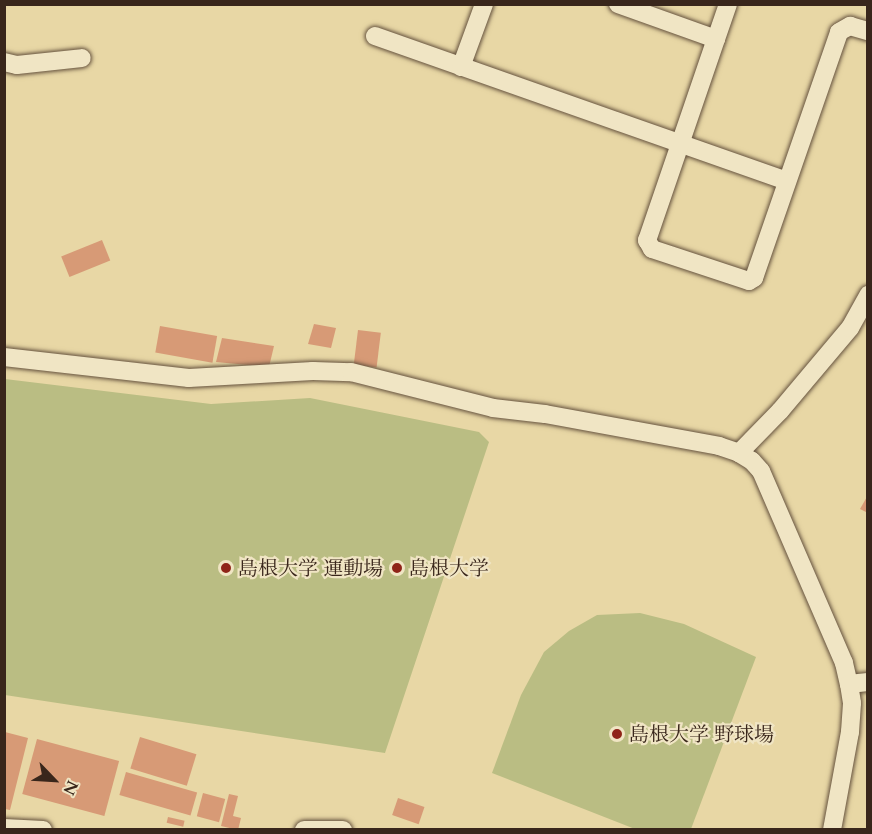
<!DOCTYPE html>
<html>
<head>
<meta charset="utf-8">
<style>
	body { margin:0 }
	#map { position:relative; width:872px; height:834px; overflow:hidden; background:#e8d7a5; font-family:Cardo,"Noto Serif JP",serif }
	div>[style] { position:absolute }
	.green>* { inset:0; background:#babd83 }
	.building>* { inset:0; background:#d79a76; transform-origin:0 0 }
	.roads { filter:drop-shadow(0 0 2px #65523e) drop-shadow(0 0 2px #65523e) }
	.street>* { height:18px; margin:-9px; padding:0 9px; transform-origin:9px; border-radius:9px; background:#f0e5c4 }
	.dots>* { width:16px; height:16px; translate:-50% -50%; box-sizing:border-box; border:3px solid #f0e5c4; border-radius:50% }
	span { translate:-50% -50%; white-space:nowrap; text-align:center; line-height:1.15; -webkit-text-stroke:4.5px #f0e5c4; paint-order:stroke }
	.poi-label { font-size:20px; color:#39261b }
	.left { translate:0 -50%; text-align:left }
	.frame { position:absolute; inset:0; border:6px solid #39261b; pointer-events:none }
	.north { position:absolute; left:24px; top:750px; width:60px; height:60px; -webkit-text-stroke:4px #f0e5c4; paint-order:stroke; rotate:115deg; font-size:16px; font-weight:700; line-height:24px; text-align:center; color:#39261b }
	.north::after { content:''; display:block; margin:auto; width:21px; height:27px; background:#39261b; clip-path:polygon(50% 0,100% 100%,50% 72%,0 100%) }
</style>
</head>
<body>
<div id="map">
	<div class="green">
		<i style="clip-path:polygon(5px 379px,211px 404px,310px 398px,479px 432px,489px 442px,385px 753px,5px 695px)"></i>
		<i style="clip-path:polygon(640px 613px,684px 624px,756px 657px,691px 829px,635px 829px,492px 773px,521px 695px,544px 652px,569px 631px,597px 615px)"></i>
	</div>
	<div class="building">
		<i style="left:102px;top:240px;width:22px;height:44px;rotate:68deg"></i>
		<i style="clip-path:polygon(314px 324px,336px 328px,331px 348px,308px 344px)"></i>
		<i style="left:160px;top:326px;width:58px;height:27px;rotate:10deg"></i>
		<i style="left:358px;top:330px;width:23px;height:35px;rotate:7deg"></i>
		<i style="clip-path:polygon(222px 338px,274px 346px,269px 367px,216px 362px)"></i>
		<i style="clip-path:polygon(868px 495px,868px 513px,860px 509px)"></i>
		<i style="clip-path:polygon(5px 732px,28px 738px,10px 810px,5px 809px)"></i>
		<i style="left:140px;top:737px;width:59px;height:33px;rotate:17deg"></i>
		<i style="left:37px;top:739px;width:85px;height:57px;rotate:15deg"></i>
		<i style="left:126px;top:772px;width:74px;height:24px;rotate:16deg"></i>
		<i style="left:203px;top:793px;width:23px;height:24px;rotate:15deg"></i>
		<i style="clip-path:polygon(229px 794px,238px 796px,233px 816px,241px 818px,238px 830px,221px 826px)"></i>
		<i style="left:398px;top:798px;width:28px;height:18px;rotate:19deg"></i>
		<i style="left:168px;top:817px;width:17px;height:6px;rotate:13deg"></i>
	</div>
	<div class="roads">
		<div class="street">
			<i style="left:618px;top:4px;width:104px;rotate:19.7deg"></i>
			<i style="left:716px;top:39px;width:37px;rotate:-71deg"></i>
			<i style="left:375px;top:36px;width:436px;rotate:19.4deg"></i>
			<i style="left:716px;top:39px;width:213px;rotate:108.9deg"></i>
			<i style="left:647px;top:240px;width:10px;rotate:61deg"></i>
			<i style="left:652px;top:249px;width:102px;rotate:18.3deg"></i>
			<i style="left:749px;top:281px;width:6px;rotate:-31deg"></i>
			<i style="left:754px;top:278px;width:260px;rotate:-70.9deg"></i>
			<i style="left:839px;top:32px;width:13px;rotate:-29deg"></i>
			<i style="left:850px;top:26px;width:19px;rotate:16deg"></i>
			<i style="left:4px;top:62px;width:13px;rotate:13deg"></i>
			<i style="left:17px;top:65px;width:65px;rotate:-6.1deg"></i>
			<i style="left:461px;top:67px;width:67px;rotate:-69.9deg"></i>
			<i style="left:4px;top:357px;width:186px;rotate:6.5deg"></i>
			<i style="left:189px;top:378px;width:124px;rotate:-3.2deg"></i>
			<i style="left:313px;top:371px;width:38px;rotate:2deg"></i>
			<i style="left:351px;top:372px;width:146px;rotate:14.2deg"></i>
			<i style="left:493px;top:408px;width:52px;rotate:6.6deg"></i>
			<i style="left:545px;top:414px;width:177px;rotate:10.4deg"></i>
			<i style="left:719px;top:446px;width:21px;rotate:19deg"></i>
			<i style="left:739px;top:453px;width:15px;rotate:32deg"></i>
			<i style="left:752px;top:461px;width:13px;rotate:48deg"></i>
			<i style="left:761px;top:471px;width:209px;rotate:66.6deg"></i>
			<i style="left:844px;top:663px;width:22px;rotate:77deg"></i>
			<i style="left:849px;top:684px;width:19px;rotate:-6deg"></i>
			<i style="left:739px;top:453px;width:59px;rotate:-45.7deg"></i>
			<i style="left:780px;top:411px;width:109px;rotate:-49.9deg"></i>
			<i style="left:850px;top:328px;width:38px;rotate:-61deg"></i>
			<i style="left:4px;top:828px;width:39px;rotate:3deg"></i>
			<i style="left:304px;top:830px;width:39px"></i>
			<i style="left:832px;top:830px;width:100px;rotate:-79.6deg"></i>
			<i style="left:850px;top:732px;width:29px;rotate:-86deg"></i>
			<i style="left:852px;top:703px;width:19px;rotate:-99deg"></i>
		</div>
	</div>
	<div class="dots">
		<i style="left:226px;top:568px;background:#8f2418"></i>
		<i style="left:397px;top:568px;background:#8f2418"></i>
		<i style="left:617px;top:734px;background:#8f2418"></i>
	</div>
	<div class="poi-label">
		<span class="left" style="left:238px;top:568px">島根大学 運動場</span>
		<span class="left" style="left:409px;top:568px">島根大学</span>
		<span class="left" style="left:629px;top:734px">島根大学 野球場</span>
	</div>
	<div class="frame"></div>
	<div class="north">N</div>
</div>
</body>
</html>
